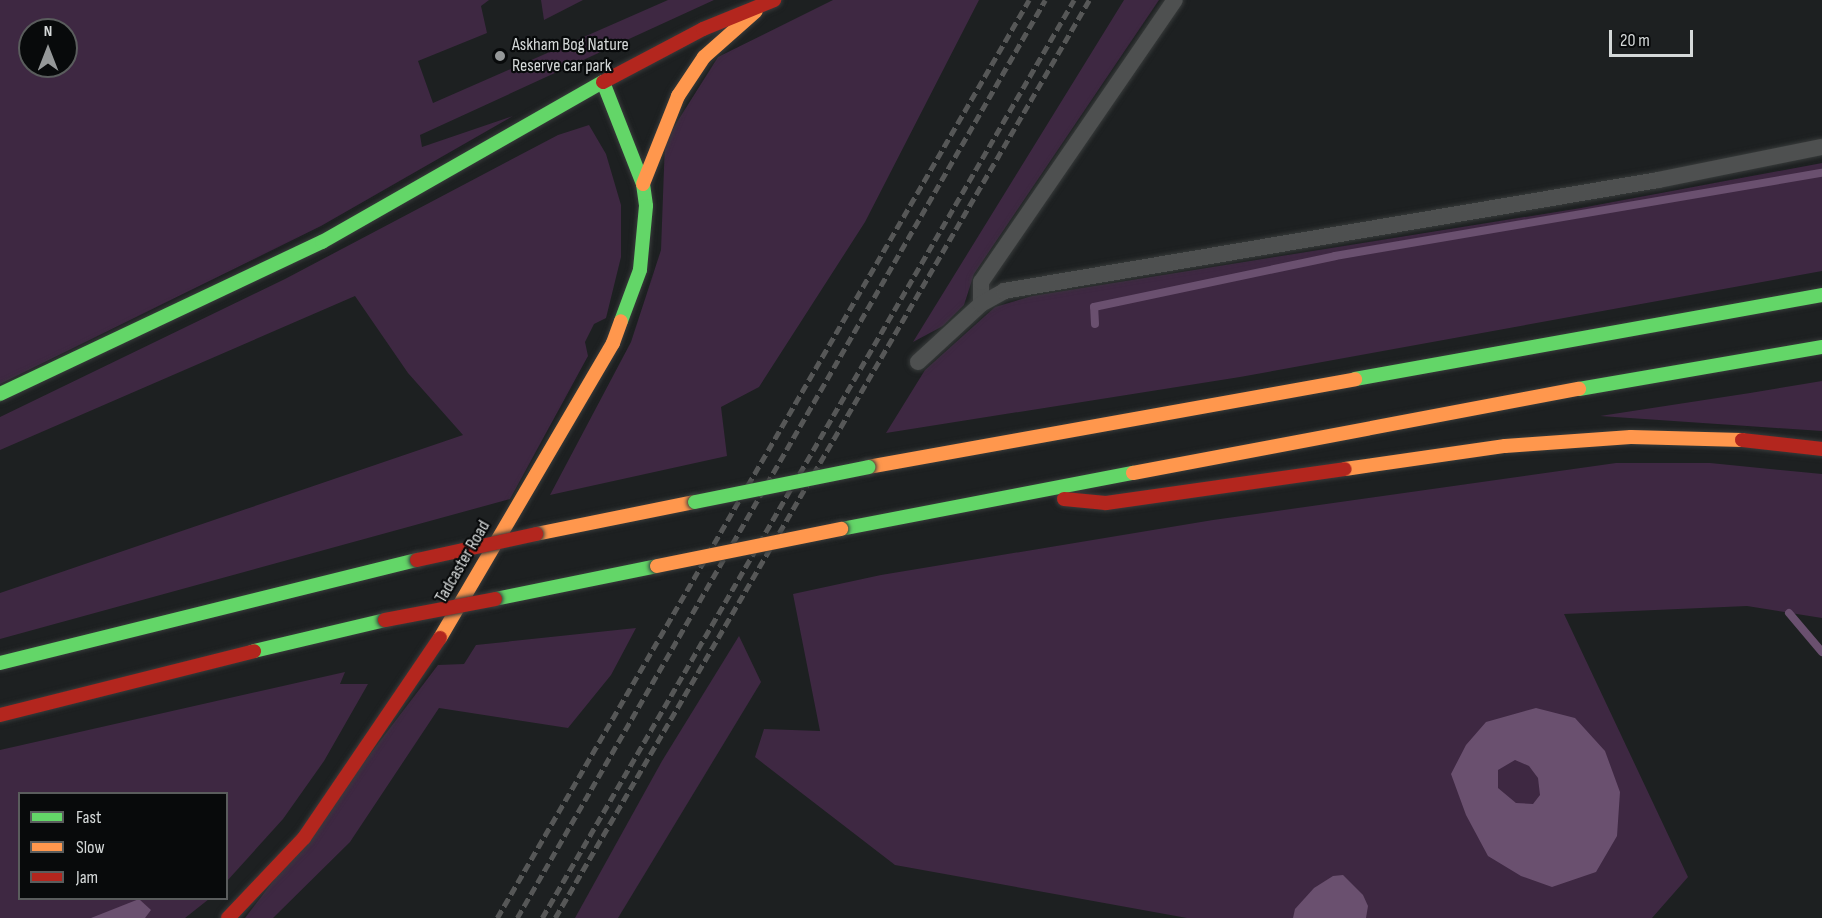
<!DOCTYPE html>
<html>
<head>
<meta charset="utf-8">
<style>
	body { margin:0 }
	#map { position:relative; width:1822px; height:918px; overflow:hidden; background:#1d2021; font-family:"Sofia Sans Condensed",sans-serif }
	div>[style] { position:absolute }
	.green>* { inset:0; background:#3e2842 }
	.water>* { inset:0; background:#6a506f }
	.stream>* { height:8px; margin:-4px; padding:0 4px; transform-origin:4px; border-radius:4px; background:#6a506f }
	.roads { filter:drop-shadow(0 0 2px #383b3b) drop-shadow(0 0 2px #383b3b) }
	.lane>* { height:16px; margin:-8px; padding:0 8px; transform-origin:8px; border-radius:8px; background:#4e5050 }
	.fast>* { height:14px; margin:-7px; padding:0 7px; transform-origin:7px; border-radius:7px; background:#63d668 }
	.slow>* { height:14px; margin:-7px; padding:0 7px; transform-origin:7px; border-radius:7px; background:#ff974d }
	.jam>* { height:14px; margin:-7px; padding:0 7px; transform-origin:7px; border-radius:7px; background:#b3261e }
	.rail>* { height:4.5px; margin-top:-2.25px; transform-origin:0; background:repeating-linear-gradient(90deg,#565757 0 9px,transparent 0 13.5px) }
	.bridges { filter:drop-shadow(0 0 2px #383b3b) drop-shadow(0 0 2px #383b3b) }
	.fast-bridge>* { height:14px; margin:-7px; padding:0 7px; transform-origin:7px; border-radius:7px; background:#63d668 }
	.slow-bridge>* { height:14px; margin:-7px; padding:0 7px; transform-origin:7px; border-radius:7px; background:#ff974d }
	.jam-bridge>* { height:14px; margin:-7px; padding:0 7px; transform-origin:7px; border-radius:7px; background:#b3261e }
	.dots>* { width:16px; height:16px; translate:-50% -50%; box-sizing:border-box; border:3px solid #080a0b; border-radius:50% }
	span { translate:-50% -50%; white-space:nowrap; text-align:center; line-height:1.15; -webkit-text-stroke:4.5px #080a0b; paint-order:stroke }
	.poi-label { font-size:18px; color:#d5d9d9 }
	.left { translate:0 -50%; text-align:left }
	.street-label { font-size:18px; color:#d5d9d9 }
	.legend { position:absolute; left:18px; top:792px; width:210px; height:108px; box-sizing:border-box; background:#080a0b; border:2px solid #5a5d5d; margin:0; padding:8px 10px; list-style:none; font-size:18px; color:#d5d9d9 }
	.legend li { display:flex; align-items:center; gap:12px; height:30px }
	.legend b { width:30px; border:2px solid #5a5d5d }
	.north { position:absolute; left:18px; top:18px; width:60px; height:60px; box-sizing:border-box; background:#080a0b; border:2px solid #5a5d5d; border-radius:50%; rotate:0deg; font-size:16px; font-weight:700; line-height:24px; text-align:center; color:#d5d9d9 }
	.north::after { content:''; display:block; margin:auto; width:21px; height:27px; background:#959899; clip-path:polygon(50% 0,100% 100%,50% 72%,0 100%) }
	.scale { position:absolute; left:1609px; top:30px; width:84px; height:27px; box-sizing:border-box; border:3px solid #d5d9d9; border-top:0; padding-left:8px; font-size:18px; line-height:21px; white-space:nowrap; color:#d5d9d9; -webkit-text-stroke:4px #080a0b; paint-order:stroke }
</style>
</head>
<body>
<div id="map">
	<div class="green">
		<i style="clip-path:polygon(evenodd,0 0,489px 0,481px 6px,487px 33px,418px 61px,433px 103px,668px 0,714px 0,420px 135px,422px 147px,513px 116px,321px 226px,0 384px,0 0,30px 30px,66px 30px,66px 66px,30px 66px,30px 30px)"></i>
		<i style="clip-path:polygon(541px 0,583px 0,544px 20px)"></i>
		<i style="clip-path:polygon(833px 0,979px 0,865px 222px,759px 387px,721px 407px,727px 456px,550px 495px,631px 342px,661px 250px,665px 141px,718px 57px)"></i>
		<i style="clip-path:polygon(1124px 0,1159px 0,974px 274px,964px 305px,943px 326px,913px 342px)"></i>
		<i style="clip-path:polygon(589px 125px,606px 154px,621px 205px,621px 257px,606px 318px,594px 324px,585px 342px,588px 356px,510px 499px,0 639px,0 593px,463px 435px,408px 373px,355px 296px,0 450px,0 417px,285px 279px,558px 135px)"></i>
		<i style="clip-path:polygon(1822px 163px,1822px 271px,1240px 377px,886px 433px,925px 370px,995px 307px,1032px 296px,1581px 208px)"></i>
		<i style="clip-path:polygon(1822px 381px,1822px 431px,1600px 416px,1750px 393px)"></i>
		<i style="clip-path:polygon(1616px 463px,1710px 463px,1822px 474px,1822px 618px,1747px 606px,1564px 614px,1688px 877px,1652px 918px,1187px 918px,895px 865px,755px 757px,764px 729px,820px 731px,793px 594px,881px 575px,1213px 520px)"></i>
		<i style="clip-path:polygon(636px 628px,611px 675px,568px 728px,439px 708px,350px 842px,273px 918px,245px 918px,438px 665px,464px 664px,476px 645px)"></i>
		<i style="clip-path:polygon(739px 636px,761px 682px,618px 918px,575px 918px,662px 761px)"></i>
		<i style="clip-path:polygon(345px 672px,340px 684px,368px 684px,324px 761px,283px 819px,227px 881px,226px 794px,20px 794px,20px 898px,209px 899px,185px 918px,0 918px,0 750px)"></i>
	</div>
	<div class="water">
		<i style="clip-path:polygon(evenodd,1536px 708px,1575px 718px,1605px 751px,1620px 792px,1617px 836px,1596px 872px,1552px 887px,1521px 876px,1488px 856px,1466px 815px,1451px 774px,1466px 745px,1486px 722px,1536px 708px,1515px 760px,1529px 766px,1538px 778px,1540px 795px,1533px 804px,1516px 803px,1498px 788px,1498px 770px,1515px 760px)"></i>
		<i style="clip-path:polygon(1343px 875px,1363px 895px,1368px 906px,1366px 918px,1293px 918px,1295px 909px,1314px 888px,1333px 876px)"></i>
		<i style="clip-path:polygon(139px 899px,151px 910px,145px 918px,91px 918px)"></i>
	</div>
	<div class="stream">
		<i style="left:1095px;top:324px;width:17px;rotate:-93deg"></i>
		<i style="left:1094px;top:307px;width:246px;rotate:-11.9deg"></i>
		<i style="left:1335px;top:256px;width:494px;rotate:-9.7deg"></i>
		<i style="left:1789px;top:613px;width:51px;rotate:49.8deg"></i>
	</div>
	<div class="roads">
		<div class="lane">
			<i style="left:981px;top:304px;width:22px;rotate:-90deg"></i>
			<i style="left:981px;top:282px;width:342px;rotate:-55.5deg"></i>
			<i style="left:918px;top:362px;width:86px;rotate:-42.6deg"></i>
			<i style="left:981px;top:304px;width:26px;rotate:-29deg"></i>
			<i style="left:1004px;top:291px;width:663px;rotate:-9.63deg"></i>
			<i style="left:1658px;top:180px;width:167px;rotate:-11.4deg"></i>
		</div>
		<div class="fast">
			<i style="left:603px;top:82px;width:110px;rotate:68.6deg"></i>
			<i style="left:643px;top:184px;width:22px;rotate:82deg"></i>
			<i style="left:646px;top:206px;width:64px;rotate:95.4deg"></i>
			<i style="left:640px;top:270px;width:54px;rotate:110.4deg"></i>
			<i style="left:1355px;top:379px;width:474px;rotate:-10.2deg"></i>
			<i style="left:1579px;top:389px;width:247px;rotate:-9.8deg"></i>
			<i style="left:0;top:394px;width:356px;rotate:-25.3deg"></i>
			<i style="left:322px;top:242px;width:323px;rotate:-29.7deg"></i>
			<i style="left:841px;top:529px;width:297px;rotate:-10.9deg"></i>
			<i style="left:495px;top:599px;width:165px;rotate:-11.5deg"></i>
			<i style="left:254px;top:651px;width:135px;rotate:-13.3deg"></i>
			<i style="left:0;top:663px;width:430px;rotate:-13.9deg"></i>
		</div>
		<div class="slow">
			<i style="left:643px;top:184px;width:95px;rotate:-68.3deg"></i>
			<i style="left:678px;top:96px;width:47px;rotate:-56.3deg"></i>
			<i style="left:704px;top:57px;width:69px;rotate:-41.5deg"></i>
			<i style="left:868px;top:467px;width:495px;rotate:-10.2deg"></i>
			<i style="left:1345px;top:469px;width:162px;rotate:-8.2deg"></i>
			<i style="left:1505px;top:446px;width:126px;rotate:-4.1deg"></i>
			<i style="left:1631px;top:437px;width:111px;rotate:1.5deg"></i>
			<i style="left:1133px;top:473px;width:454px;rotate:-10.7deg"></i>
			<i style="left:536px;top:534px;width:162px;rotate:-11.4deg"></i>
			<i style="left:440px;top:638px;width:342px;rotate:-59.6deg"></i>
			<i style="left:613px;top:343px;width:23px;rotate:-70deg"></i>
		</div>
		<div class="jam">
			<i style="left:603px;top:82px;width:113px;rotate:-27.9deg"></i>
			<i style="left:703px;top:29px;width:77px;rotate:-22.2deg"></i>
			<i style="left:1742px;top:440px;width:81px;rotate:6.4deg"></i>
			<i style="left:1064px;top:499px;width:42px;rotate:5.4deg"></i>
			<i style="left:1106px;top:503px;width:241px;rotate:-8.1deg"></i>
			<i style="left:0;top:715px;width:262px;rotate:-14.1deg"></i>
			<i style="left:228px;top:918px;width:110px;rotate:-46.5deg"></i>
			<i style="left:304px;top:838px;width:242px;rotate:-55.8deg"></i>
		</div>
	</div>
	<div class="rail">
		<i style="left:497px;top:918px;width:1061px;rotate:-59.91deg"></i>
		<i style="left:517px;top:918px;width:1059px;rotate:-60.09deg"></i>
		<i style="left:542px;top:918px;width:1061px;rotate:-59.91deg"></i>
		<i style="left:555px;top:918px;width:1062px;rotate:-59.81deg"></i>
	</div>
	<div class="bridges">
		<div class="fast-bridge">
			<i style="left:695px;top:502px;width:177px;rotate:-11.4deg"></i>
		</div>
		<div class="slow-bridge">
			<i style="left:657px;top:566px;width:188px;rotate:-11.4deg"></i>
		</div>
		<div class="jam-bridge">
			<i style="left:417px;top:560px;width:122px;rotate:-12.3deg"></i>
			<i style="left:385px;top:620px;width:112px;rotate:-10.8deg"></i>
		</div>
	</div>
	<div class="dots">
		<i style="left:500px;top:56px;background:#959899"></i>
	</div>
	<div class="poi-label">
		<span class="left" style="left:512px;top:56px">Askham Bog Nature<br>Reserve car park</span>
	</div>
	<div class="street-label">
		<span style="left:463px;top:562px;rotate:-60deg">Tadcaster Road</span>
	</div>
	<ul class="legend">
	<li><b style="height:8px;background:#63d668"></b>Fast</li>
	<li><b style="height:8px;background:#ff974d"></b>Slow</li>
	<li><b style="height:8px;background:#b3261e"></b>Jam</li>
	</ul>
	<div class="north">N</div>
	<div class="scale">20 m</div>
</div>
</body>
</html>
